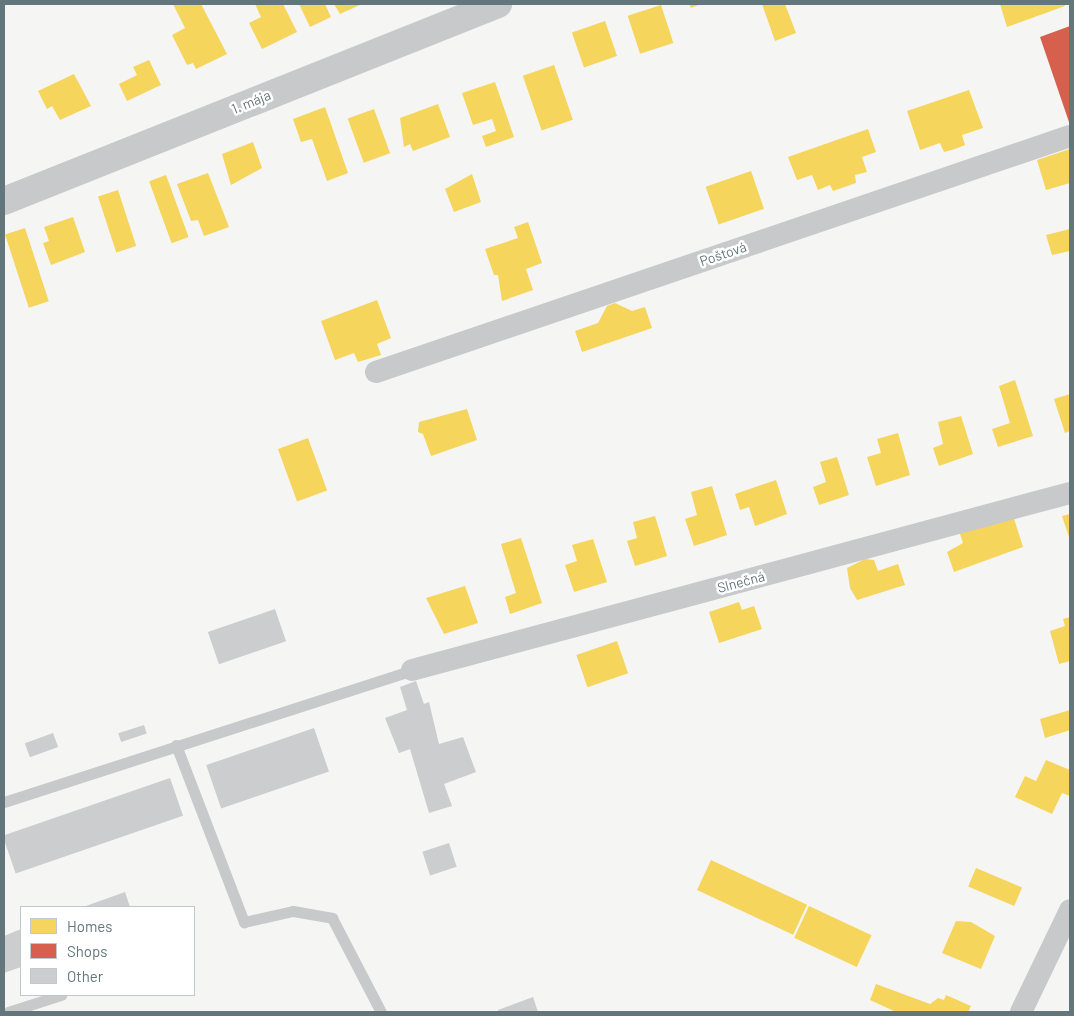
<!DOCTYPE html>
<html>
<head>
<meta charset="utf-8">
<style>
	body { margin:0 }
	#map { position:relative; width:1074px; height:1016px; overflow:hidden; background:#f5f5f4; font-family:Barlow,sans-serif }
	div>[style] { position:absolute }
	.homes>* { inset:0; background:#f6d55c; transform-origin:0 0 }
	.shops>* { inset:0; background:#d6604d }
	.building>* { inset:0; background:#cbcdce; transform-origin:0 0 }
	.service>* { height:11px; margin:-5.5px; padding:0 5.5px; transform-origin:5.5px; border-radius:5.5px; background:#c7c9ca }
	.minor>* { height:22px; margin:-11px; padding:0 11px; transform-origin:11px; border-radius:11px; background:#c7c9ca }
	.tertiary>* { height:28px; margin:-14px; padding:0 14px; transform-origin:14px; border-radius:14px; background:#c7c9ca }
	span { translate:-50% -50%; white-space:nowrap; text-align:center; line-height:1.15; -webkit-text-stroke:5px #fff; paint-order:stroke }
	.street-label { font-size:14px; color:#63767c }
	.frame { position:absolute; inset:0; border:5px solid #63767c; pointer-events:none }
	.legend { position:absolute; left:20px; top:906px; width:175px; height:90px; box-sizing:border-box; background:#fff; border:1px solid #c1c8cb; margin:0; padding:6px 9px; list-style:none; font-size:15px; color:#63767c }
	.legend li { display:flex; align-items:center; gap:10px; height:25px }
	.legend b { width:25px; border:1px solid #c1c8cb }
</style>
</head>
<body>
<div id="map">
	<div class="homes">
		<i style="clip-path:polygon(173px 4px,201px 4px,227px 54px,196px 69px,193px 63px,187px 65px,172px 35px,185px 28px)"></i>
		<i style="clip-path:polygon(255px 4px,283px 4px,297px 32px,262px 49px,249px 23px,261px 17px)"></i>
		<i style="clip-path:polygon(299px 4px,325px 4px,331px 17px,310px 27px)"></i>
		<i style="clip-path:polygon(334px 4px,362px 4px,340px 14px)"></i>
		<i style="clip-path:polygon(689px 4px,701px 4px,691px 8px)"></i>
		<i style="clip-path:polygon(762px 4px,785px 4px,796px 33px,775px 41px)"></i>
		<i style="clip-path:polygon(1000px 4px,1064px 4px,1065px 6px,1007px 27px)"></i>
		<i style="left:661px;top:5px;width:40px;height:35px;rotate:72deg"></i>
		<i style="left:605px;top:21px;width:37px;height:35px;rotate:71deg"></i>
		<i style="clip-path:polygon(149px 60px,161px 85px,127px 101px,119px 84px,137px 75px,133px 67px)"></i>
		<i style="left:554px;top:65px;width:58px;height:33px;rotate:71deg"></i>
		<i style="clip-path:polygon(74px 74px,91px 106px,60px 120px,52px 106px,47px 109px,38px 91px)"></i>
		<i style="clip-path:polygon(495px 82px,514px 137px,486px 147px,482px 136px,496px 131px,492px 119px,473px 125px,462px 93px)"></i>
		<i style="clip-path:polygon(969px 90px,983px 128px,962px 135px,965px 145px,955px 149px,944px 152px,940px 143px,920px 150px,907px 111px)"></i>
		<i style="clip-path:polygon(438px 104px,450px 137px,413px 151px,410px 144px,404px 147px,400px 118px)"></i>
		<i style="clip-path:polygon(325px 107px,348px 173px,327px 181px,312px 139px,301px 142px,293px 119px)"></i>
		<i style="left:374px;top:109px;width:47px;height:28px;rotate:70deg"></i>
		<i style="clip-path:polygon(868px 129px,876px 152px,862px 157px,867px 172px,855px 175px,856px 183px,833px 191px,830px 185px,818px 190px,812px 175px,797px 180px,788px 157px)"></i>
		<i style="clip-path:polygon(253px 142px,262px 168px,231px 185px,222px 154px)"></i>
		<i style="clip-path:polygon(1070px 149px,1070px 183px,1046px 190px,1037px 160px)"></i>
		<i style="left:751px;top:171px;width:40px;height:48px;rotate:71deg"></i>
		<i style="clip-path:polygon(208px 173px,229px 227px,204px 236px,198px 220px,191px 221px,177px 184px)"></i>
		<i style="clip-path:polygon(472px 174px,481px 202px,454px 212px,445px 189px)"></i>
		<i style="left:166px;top:175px;width:66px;height:18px;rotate:70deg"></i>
		<i style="left:118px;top:190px;width:59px;height:21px;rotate:72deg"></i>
		<i style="clip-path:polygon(73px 217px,85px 252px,51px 265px,43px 243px,49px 241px,44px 227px)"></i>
		<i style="clip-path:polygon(528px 222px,542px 263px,526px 269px,533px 290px,502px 301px,498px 275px,494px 275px,485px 249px,518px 238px,514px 227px)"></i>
		<i style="left:25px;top:228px;width:77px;height:21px;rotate:72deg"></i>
		<i style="clip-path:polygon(1070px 229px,1070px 251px,1052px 255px,1046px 235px)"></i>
		<i style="clip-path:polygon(377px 300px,391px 338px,377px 344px,381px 355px,358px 362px,354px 353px,335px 360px,321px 321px)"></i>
		<i style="clip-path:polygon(615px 303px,632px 311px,645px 307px,652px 328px,582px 352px,575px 331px,598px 323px,607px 306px)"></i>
		<i style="clip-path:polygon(1015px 380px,1033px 436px,998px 447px,992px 429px,1010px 423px,999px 386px)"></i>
		<i style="clip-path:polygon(1070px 394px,1070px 431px,1065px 433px,1054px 399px)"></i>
		<i style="clip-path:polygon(467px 409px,477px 440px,431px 456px,423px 434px,418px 432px,419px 422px)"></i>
		<i style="clip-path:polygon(961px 416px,973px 454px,939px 466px,933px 448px,943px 444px,938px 422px)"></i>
		<i style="clip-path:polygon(898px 433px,910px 475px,876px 486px,867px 457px,881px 453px,877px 439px)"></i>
		<i style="left:308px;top:438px;width:56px;height:32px;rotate:70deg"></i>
		<i style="clip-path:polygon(837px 457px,849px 495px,819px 505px,813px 487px,826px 482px,820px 462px)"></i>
		<i style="clip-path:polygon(776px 480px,787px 514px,755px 526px,749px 507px,740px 510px,735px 494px)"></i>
		<i style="clip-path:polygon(712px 486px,727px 535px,694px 546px,685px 519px,697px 515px,691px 492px)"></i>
		<i style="clip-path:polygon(1011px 509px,1023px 547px,954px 572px,947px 552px,963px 543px,958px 528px)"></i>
		<i style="clip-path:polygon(1070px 514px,1070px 540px,1062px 516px)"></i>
		<i style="clip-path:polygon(655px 516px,667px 556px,635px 566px,627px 541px,637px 538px,633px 522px)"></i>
		<i style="clip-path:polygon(521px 538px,542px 603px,510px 614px,505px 597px,516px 593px,501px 544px)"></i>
		<i style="clip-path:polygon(593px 539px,607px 582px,574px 592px,565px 565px,577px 561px,572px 545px)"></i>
		<i style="clip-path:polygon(865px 559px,874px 560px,878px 571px,898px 564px,905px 585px,857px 600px,850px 588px,847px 568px)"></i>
		<i style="clip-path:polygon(465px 586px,478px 623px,444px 634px,426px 598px)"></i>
		<i style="clip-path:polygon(739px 602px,742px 610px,754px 606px,762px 629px,719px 643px,709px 612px)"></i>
		<i style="clip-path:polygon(1070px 617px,1070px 661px,1059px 664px,1050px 631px,1065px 626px,1063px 619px)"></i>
		<i style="left:617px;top:641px;width:34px;height:43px;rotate:71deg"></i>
		<i style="clip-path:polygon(1070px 710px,1070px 730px,1045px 738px,1040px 719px)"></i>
		<i style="clip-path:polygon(1046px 760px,1070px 770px,1070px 796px,1062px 793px,1052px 814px,1015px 797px,1025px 776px,1036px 781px)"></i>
		<i style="left:711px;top:860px;width:106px;height:33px;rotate:25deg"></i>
		<i style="left:976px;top:868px;width:50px;height:20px;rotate:23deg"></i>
		<i style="left:809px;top:906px;width:69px;height:35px;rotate:25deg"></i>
		<i style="clip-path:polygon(956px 921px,971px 922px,995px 936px,981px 969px,942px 953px)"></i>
		<i style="clip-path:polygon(876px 984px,930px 1004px,938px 998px,944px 1000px,946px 995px,971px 1006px,968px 1012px,896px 1012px,870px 1000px)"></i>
	</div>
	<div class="shops">
		<i style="clip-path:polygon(1070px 26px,1070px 125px,1040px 37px)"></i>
	</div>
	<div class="building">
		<i style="left:275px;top:609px;width:34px;height:71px;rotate:71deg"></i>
		<i style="clip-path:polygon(416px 681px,424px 704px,429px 702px,439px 744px,463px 737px,476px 772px,444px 784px,452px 806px,429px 813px,410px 749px,399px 753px,385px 718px,407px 710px,400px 687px)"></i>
		<i style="left:144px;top:725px;width:9px;height:27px;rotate:72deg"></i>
		<i style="left:314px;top:728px;width:46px;height:114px;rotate:71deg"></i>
		<i style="left:53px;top:733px;width:15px;height:30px;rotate:70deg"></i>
		<i style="left:170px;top:778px;width:40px;height:177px;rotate:71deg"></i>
		<i style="left:449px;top:843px;width:25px;height:28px;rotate:72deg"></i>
		<i style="clip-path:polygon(125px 892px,130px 907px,83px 907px)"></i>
		<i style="clip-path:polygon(21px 929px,21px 967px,4px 973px,4px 936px)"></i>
		<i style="clip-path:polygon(533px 997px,538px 1012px,498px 1012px,498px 1010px)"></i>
	</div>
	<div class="service">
		<i style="left:176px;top:745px;width:190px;rotate:69deg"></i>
		<i style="left:244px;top:922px;width:50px;rotate:-12.7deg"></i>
		<i style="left:293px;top:911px;width:40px;rotate:10deg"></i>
		<i style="left:332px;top:918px;width:106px;rotate:62.5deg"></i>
		<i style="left:4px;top:802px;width:429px;rotate:-17.9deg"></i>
		<i style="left:8px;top:1012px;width:56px;rotate:-17.8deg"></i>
	</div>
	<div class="minor">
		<i style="left:376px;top:372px;width:733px;rotate:-18.78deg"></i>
		<i style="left:412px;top:670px;width:681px;rotate:-15.06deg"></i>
		<i style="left:1021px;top:1012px;width:113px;rotate:-64.3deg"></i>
	</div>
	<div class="tertiary">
		<i style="left:4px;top:201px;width:532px;rotate:-21.74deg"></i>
	</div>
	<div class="street-label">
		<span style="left:251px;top:102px;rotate:-22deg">1. mája</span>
		<span style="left:723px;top:254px;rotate:-19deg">Poštová</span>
		<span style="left:741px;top:582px;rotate:-15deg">Slnečná</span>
	</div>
	<div class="frame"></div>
	<ul class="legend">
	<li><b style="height:14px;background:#f6d55c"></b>Homes</li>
	<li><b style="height:14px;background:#d6604d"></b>Shops</li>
	<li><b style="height:14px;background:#cbcdce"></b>Other</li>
	</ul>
</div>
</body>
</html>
